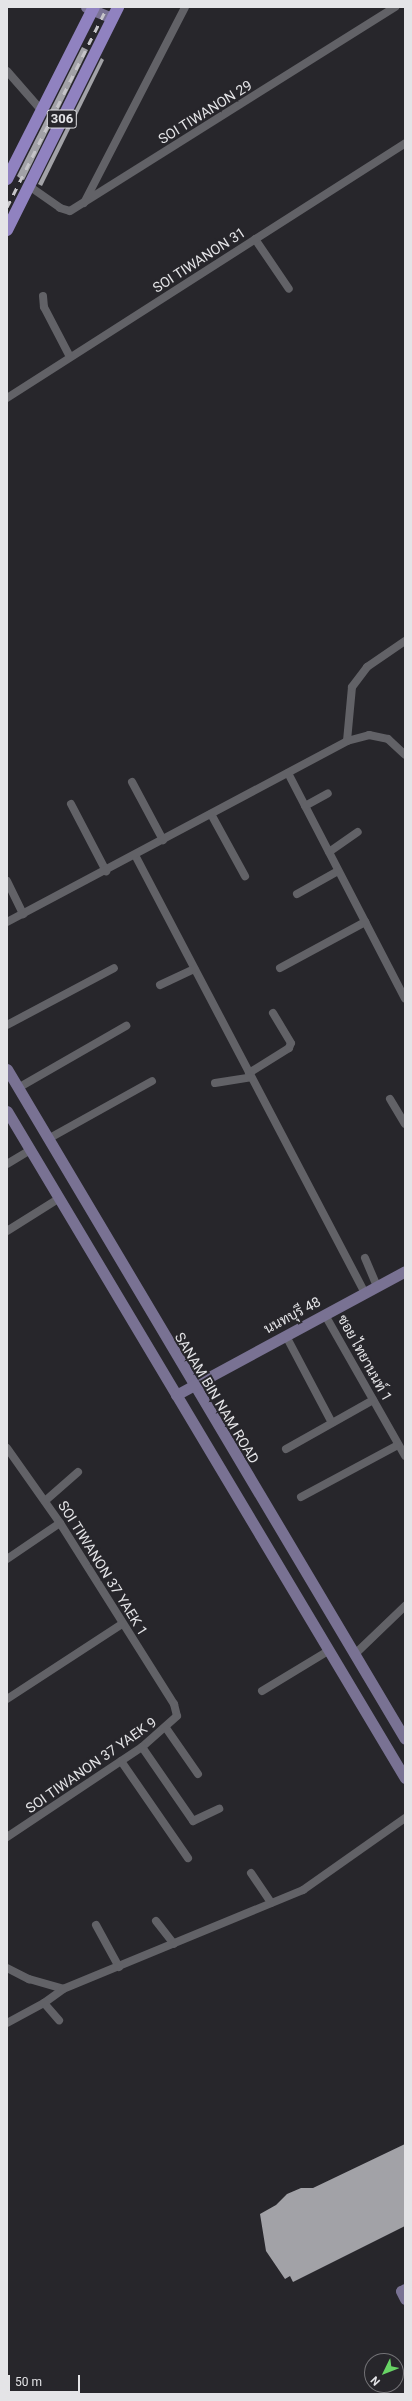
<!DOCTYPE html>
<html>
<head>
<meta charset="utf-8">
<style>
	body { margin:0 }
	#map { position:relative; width:412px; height:2401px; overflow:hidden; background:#27262b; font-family:Roboto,Sarabun,sans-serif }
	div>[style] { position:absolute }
	.building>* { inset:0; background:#a2a2a7 }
	.street>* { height:8px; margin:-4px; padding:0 4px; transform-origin:4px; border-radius:4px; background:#626267 }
	.secondary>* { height:11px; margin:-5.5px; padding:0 5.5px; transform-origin:5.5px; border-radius:5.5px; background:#797293 }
	.primary>* { height:12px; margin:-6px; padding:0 6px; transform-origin:6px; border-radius:6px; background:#9082c0 }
	.rail>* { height:3px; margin-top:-1.5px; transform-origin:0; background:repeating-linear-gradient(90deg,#c5c4c8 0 7px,transparent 0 14px) }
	span { translate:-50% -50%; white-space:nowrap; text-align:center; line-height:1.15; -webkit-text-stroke:4px #27262b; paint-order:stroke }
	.shield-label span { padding:1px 3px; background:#27262b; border:1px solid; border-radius:3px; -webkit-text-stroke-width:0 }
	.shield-label { font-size:13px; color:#e4e4e7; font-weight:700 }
	.street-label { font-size:14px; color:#e4e4e7 }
	.frame { position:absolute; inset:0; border:8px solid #e4e4e7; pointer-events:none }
	.north { position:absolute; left:364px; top:2353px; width:40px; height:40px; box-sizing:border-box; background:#27262b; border:1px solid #737276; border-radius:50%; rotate:227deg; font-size:11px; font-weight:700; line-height:16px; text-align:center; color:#e4e4e7 }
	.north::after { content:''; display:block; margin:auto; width:14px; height:18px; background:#68d465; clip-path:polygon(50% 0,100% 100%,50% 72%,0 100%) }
	.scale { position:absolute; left:8px; top:2375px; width:72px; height:18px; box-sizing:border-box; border:2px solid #e4e4e7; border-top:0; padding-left:5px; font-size:12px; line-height:14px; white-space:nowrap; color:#e4e4e7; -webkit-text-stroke:3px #27262b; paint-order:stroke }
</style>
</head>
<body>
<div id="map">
	<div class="building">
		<i style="clip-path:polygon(82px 47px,88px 50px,24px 180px,21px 179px,17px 176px)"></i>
		<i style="clip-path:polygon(101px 58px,104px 60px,42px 186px,38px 184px)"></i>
		<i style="clip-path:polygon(405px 2144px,405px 2226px,293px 2282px,290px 2276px,285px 2279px,266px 2251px,260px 2214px,276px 2205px,287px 2194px,301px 2188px,313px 2188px)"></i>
	</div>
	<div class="street">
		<i style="left:7px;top:71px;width:53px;rotate:48.8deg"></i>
		<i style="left:29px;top:186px;width:38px;rotate:35deg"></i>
		<i style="left:60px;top:208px;width:10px;rotate:17deg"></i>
		<i style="left:70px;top:211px;width:384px;rotate:-32.1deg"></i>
		<i style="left:84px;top:203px;width:220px;rotate:-62.7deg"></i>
		<i style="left:255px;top:239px;width:60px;rotate:55.8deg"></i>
		<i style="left:43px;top:296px;width:11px;rotate:85deg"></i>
		<i style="left:44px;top:307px;width:56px;rotate:62.5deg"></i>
		<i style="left:7px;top:398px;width:473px;rotate:-32.6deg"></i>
		<i style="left:347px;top:741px;width:54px;rotate:-84.7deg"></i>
		<i style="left:352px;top:687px;width:25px;rotate:-53deg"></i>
		<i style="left:367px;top:667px;width:46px;rotate:-34.4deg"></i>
		<i style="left:288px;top:773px;width:254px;rotate:62.6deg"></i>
		<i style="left:132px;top:782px;width:66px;rotate:61.9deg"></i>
		<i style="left:71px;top:804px;width:76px;rotate:62.4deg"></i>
		<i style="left:305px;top:806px;width:26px;rotate:-29deg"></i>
		<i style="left:211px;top:814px;width:71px;rotate:61.3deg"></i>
		<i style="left:329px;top:852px;width:35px;rotate:-35deg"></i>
		<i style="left:135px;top:855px;width:495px;rotate:62.3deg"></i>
		<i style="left:7px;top:881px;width:37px;rotate:64deg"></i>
		<i style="left:297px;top:894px;width:47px;rotate:-29.3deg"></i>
		<i style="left:7px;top:922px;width:385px;rotate:-28deg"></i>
		<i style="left:347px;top:741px;width:23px;rotate:-15deg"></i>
		<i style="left:369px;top:735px;width:19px;rotate:12deg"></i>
		<i style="left:388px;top:739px;width:23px;rotate:43deg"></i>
		<i style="left:280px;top:968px;width:97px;rotate:-28.4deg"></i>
		<i style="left:160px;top:985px;width:38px;rotate:-25deg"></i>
		<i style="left:7px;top:1025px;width:121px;rotate:-28deg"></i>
		<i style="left:249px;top:1073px;width:47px;rotate:-32deg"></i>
		<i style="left:289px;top:1048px;width:5px;rotate:-68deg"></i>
		<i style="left:291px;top:1043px;width:35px;rotate:-121deg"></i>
		<i style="left:215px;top:1083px;width:36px;rotate:-9deg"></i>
		<i style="left:18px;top:1088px;width:125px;rotate:-29.9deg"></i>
		<i style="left:390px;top:1099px;width:29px;rotate:59deg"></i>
		<i style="left:48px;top:1139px;width:119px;rotate:-29.1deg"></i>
		<i style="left:7px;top:1164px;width:27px;rotate:-31deg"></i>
		<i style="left:7px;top:1231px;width:60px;rotate:-32.1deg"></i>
		<i style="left:365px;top:1258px;width:30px;rotate:67deg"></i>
		<i style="left:325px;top:1315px;width:162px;rotate:60.4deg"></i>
		<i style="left:286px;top:1336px;width:98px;rotate:62.1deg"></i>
		<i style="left:7px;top:1448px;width:92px;rotate:54.8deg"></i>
		<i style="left:60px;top:1523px;width:214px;rotate:57.8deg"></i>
		<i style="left:174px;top:1704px;width:12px;rotate:76deg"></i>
		<i style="left:177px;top:1716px;width:47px;rotate:138.5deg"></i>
		<i style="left:142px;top:1747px;width:162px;rotate:146.3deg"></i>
		<i style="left:286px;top:1449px;width:100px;rotate:-29.4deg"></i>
		<i style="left:301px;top:1497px;width:110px;rotate:-28.2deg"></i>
		<i style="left:45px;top:1501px;width:44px;rotate:-41.3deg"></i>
		<i style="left:7px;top:1559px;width:64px;rotate:-34.2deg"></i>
		<i style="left:354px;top:1655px;width:71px;rotate:-43.9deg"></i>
		<i style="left:262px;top:1691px;width:77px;rotate:-31.2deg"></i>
		<i style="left:7px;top:1699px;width:137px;rotate:-33.1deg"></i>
		<i style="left:166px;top:1728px;width:56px;rotate:55.2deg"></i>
		<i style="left:142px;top:1747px;width:90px;rotate:55.4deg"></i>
		<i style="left:193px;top:1821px;width:29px;rotate:-25deg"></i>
		<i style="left:121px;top:1761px;width:118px;rotate:55.4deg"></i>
		<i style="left:251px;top:1873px;width:36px;rotate:56deg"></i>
		<i style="left:156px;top:1921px;width:29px;rotate:52deg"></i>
		<i style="left:96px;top:1925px;width:48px;rotate:61.3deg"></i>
		<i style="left:7px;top:1968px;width:25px;rotate:27deg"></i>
		<i style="left:29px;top:1979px;width:35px;rotate:16deg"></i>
		<i style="left:44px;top:2003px;width:24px;rotate:-36deg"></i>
		<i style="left:63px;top:1989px;width:260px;rotate:-22.4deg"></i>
		<i style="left:303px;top:1890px;width:125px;rotate:-35.2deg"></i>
		<i style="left:7px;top:2023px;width:42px;rotate:-28.4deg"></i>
		<i style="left:44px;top:2003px;width:23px;rotate:49deg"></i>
	</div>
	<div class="secondary">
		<i style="left:86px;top:7px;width:28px;rotate:23deg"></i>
		<i style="left:7px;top:1069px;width:779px;rotate:59.29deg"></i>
		<i style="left:7px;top:1111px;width:777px;rotate:59.18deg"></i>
		<i style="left:176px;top:1395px;width:260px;rotate:-28.4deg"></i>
		<i style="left:405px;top:2289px;width:4px;rotate:153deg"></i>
		<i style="left:401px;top:2291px;width:9px;rotate:63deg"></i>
	</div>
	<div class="primary">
		<i style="left:7px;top:179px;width:193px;rotate:-63.2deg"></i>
		<i style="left:7px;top:230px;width:249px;rotate:-63.5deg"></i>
	</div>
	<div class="rail">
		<i style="left:7px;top:207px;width:224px;rotate:-63.4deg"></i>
	</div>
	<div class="shield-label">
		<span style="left:62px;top:119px">306</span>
	</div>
	<div class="street-label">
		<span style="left:205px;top:112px;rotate:-32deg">SOI TIWANON 29</span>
		<span style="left:199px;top:260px;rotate:-33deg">SOI TIWANON 31</span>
		<span style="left:292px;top:1315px;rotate:-28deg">นนทบุรี 48</span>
		<span style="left:365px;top:1358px;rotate:61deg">ซอย ไทยานนท์ 1</span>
		<span style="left:217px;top:1398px;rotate:59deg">SANAM BIN NAM ROAD</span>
		<span style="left:103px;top:1568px;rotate:58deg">SOI TIWANON 37 YAEK 1</span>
		<span style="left:91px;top:1765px;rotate:-35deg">SOI TIWANON 37 YAEK 9</span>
	</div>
	<div class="frame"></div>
	<div class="north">N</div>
	<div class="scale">50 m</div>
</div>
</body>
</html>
